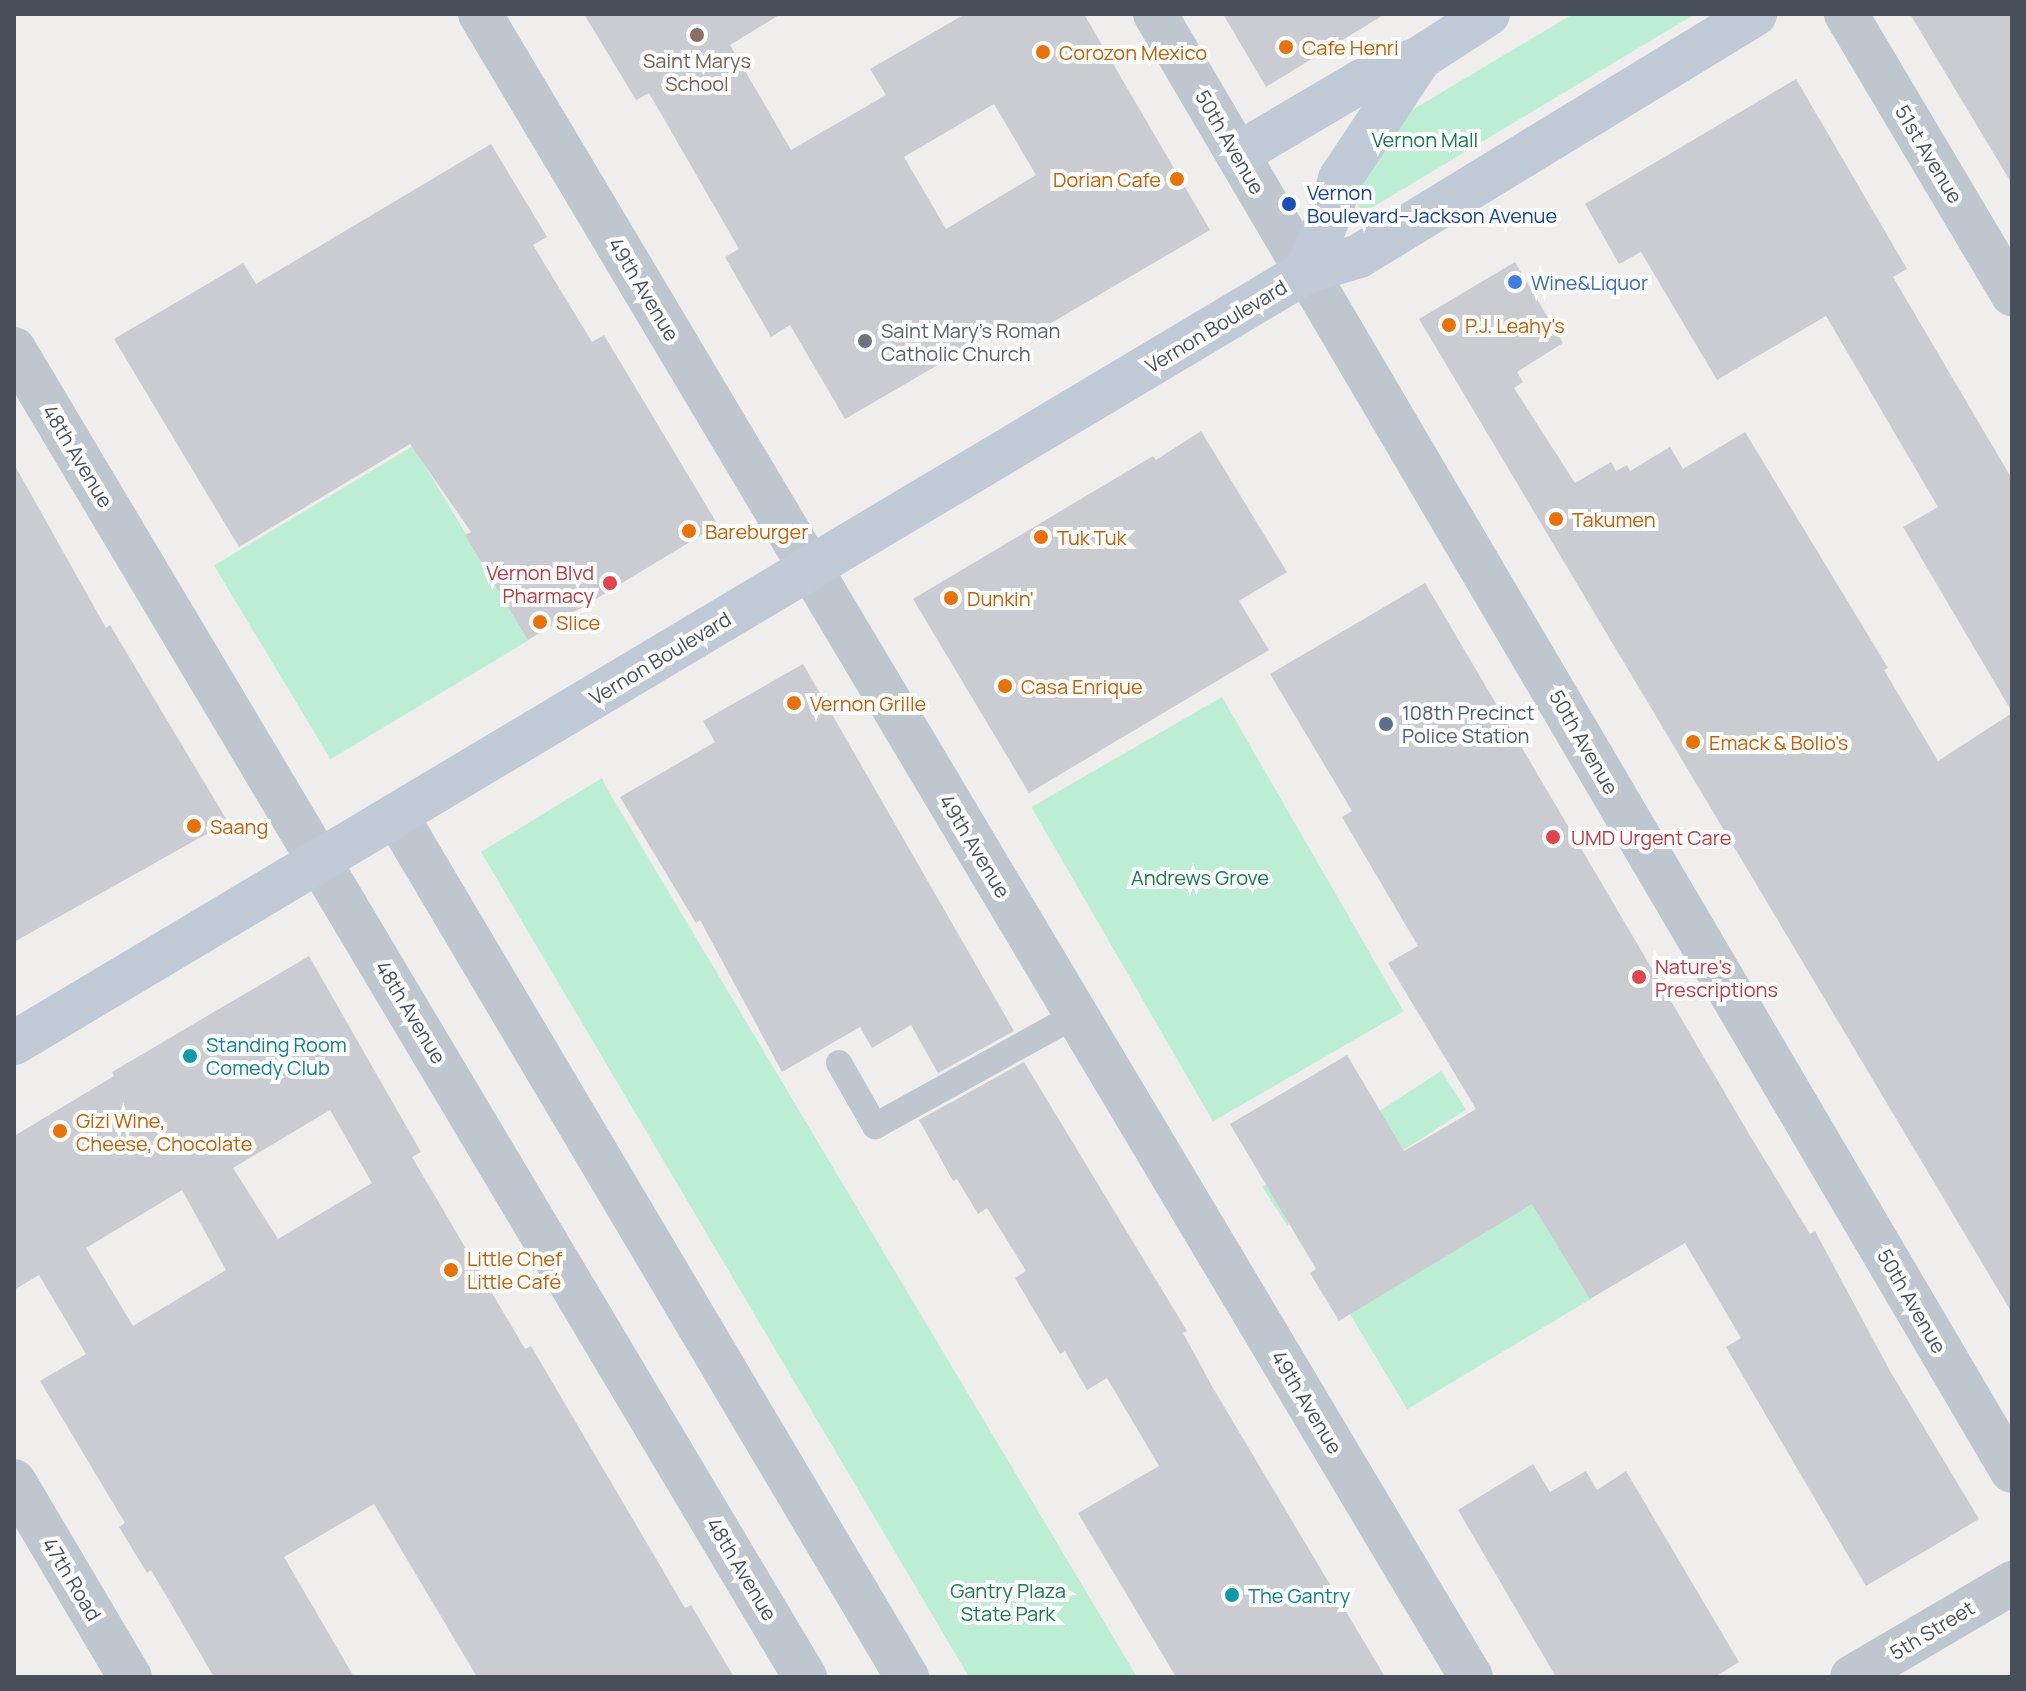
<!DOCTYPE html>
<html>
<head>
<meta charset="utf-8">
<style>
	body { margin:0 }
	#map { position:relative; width:2026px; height:1691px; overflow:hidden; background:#f0eded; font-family:Manrope,sans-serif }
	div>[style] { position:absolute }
	.green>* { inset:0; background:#bbeed2; transform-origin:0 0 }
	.building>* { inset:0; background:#caccd2 }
	.service>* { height:26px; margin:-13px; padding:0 13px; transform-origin:13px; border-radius:13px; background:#bec7cf }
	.minor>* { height:44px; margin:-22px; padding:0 22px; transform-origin:22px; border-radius:22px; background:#bec7cf }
	.secondary>* { height:44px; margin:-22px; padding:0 22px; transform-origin:22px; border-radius:22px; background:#c0c9d6 }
	.dots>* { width:22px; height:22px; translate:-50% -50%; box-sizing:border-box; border:4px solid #fff; border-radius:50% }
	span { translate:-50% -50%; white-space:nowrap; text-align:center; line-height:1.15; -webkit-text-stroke:8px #fff; paint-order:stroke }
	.food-label { font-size:20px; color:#c56008 }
	.left { translate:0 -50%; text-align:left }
	.right { translate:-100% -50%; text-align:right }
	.education-label { font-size:20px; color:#785e54 }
	.park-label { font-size:20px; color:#187a4e }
	.street-label { font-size:20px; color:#464f5a }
	.transit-label { font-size:20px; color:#164399 }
	.shop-label { font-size:20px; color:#366cbe }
	.worship-label { font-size:20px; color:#5b616d }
	.health-label { font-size:20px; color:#be3a42 }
	.service-label { font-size:20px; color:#4e5e75 }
	.culture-label { font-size:20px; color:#0d838f }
	.frame { position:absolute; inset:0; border:16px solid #464f5a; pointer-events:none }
</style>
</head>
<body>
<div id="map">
	<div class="green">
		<i style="clip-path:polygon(1573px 14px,1695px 14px,1363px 213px,1351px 194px,1402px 116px)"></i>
		<i style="left:413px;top:446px;width:226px;height:232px;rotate:59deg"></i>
		<i style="left:1222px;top:697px;width:363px;height:220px;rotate:60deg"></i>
		<i style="clip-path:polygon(602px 778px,606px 787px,1137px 1677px,969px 1677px,481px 852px)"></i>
		<i style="left:1441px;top:1071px;width:46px;height:213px;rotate:57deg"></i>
		<i style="left:1533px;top:1203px;width:112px;height:214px;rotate:59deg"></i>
	</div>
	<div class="building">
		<i style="clip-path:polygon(evenodd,584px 14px,781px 14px,730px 45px,791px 150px,886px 95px,870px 69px,965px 14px,1084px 14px,1210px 230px,1022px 340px,1012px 322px,845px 419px,790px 325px,771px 337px,725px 257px,739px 249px,649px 93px,636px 100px,584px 14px,994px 104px,1036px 175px,946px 229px,904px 157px,994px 104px)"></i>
		<i style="clip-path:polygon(1223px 14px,1385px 14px,1266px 87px)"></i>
		<i style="clip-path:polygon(1910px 14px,2012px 14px,2012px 184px)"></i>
		<i style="clip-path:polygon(1796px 79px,1907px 269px,1893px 277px,2012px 479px,2012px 712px,1903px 527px,1938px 507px,1826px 316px,1717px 380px,1641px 252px,1619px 264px,1585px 204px)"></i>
		<i style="clip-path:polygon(491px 144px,547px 237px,533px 245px,592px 342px,604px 335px,718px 525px,528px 640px,465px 535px,471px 532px,410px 444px,239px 547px,114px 339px,243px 263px,256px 284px)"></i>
		<i style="clip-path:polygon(1515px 262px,1563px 343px,1517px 372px,1523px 382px,1514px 388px,1575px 483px,1611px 462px,1616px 471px,1627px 465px,1630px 471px,1670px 447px,1683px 469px,1745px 432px,1888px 668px,1884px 670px,1938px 761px,2012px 713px,2012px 1313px,1419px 319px)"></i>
		<i style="clip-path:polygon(1201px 431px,1287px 572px,1239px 601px,1269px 650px,1029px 793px,913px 599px,1153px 456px,1156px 460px)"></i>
		<i style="clip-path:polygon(14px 464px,106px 628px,110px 625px,228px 822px,14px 942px)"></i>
		<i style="clip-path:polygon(1425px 583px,1752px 1139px,1810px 1234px,1815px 1231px,1890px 1371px,1979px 1519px,1866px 1586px,1726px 1347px,1741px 1338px,1685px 1243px,1590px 1299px,1532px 1204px,1339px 1321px,1310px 1273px,1316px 1269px,1230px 1124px,1347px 1055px,1404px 1151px,1476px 1109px,1388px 963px,1418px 946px,1342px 817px,1352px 811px,1270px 674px)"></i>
		<i style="clip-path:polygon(803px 664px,1014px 1031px,938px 1073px,911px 1025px,872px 1048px,860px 1027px,782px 1072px,700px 920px,696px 923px,620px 797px,715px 742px,703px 721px)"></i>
		<i style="clip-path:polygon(evenodd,309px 956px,421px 1152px,412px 1157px,525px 1349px,531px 1346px,685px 1608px,691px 1605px,734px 1677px,477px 1677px,374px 1504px,284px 1557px,354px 1677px,214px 1677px,151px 1570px,147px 1573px,119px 1527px,125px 1523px,40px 1381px,86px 1354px,39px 1275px,14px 1290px,14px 1136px,114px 1076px,112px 1072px,309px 956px,330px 1110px,372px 1183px,278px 1239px,233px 1168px,330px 1110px,309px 956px,182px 1190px,226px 1270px,133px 1326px,86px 1248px,182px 1190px)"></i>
		<i style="clip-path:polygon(1024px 1062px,1187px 1331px,1183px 1333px,1213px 1388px,1385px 1677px,1176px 1677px,1078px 1513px,1159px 1466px,1107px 1378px,1087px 1390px,1065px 1351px,1060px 1354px,1015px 1278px,1026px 1271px,987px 1208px,978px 1214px,957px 1179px,953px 1181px,919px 1120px)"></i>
		<i style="clip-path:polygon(1533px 1464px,1550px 1492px,1586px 1471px,1597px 1490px,1626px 1471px,1739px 1662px,1715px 1677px,1556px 1677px,1458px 1510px)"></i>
	</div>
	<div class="service">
		<i style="left:839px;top:1063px;width:73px;rotate:60.3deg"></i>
		<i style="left:875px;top:1126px;width:230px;rotate:-28.9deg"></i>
	</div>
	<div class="minor">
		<i style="left:480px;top:14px;width:1936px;rotate:59.21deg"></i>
		<i style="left:1155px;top:14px;width:1690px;rotate:59.54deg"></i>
		<i style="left:1846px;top:14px;width:326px;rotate:59.3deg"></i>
		<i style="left:14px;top:349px;width:1546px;rotate:59.22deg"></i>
		<i style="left:396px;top:815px;width:1002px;rotate:59.34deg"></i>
		<i style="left:14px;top:1481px;width:228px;rotate:59.4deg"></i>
		<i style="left:1852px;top:1677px;width:186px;rotate:-30.4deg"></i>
	</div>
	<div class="secondary">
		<i style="left:1238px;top:154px;width:144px;rotate:-30.5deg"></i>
		<i style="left:1362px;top:81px;width:62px;rotate:-21.6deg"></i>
		<i style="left:1306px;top:272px;width:68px;rotate:-67.6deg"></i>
		<i style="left:1332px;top:209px;width:31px;rotate:-75deg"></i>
		<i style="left:1340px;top:179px;width:145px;rotate:-56.5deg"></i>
		<i style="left:1420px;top:58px;width:81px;rotate:-32.9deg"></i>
		<i style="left:14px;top:1043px;width:1505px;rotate:-30.83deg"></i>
		<i style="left:1306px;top:272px;width:55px;rotate:-16.8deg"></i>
		<i style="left:1359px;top:256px;width:464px;rotate:-31.4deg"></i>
	</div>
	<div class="dots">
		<i style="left:697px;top:35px;background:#8d6e63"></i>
		<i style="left:1286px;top:47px;background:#e8710a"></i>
		<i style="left:1043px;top:52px;background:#e8710a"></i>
		<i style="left:1177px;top:179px;background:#e8710a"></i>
		<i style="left:1289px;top:204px;background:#1a4fb4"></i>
		<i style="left:1515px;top:282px;background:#3f7fe0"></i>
		<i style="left:1449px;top:325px;background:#e8710a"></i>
		<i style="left:865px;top:341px;background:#6b7280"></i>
		<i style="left:1556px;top:519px;background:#e8710a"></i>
		<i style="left:689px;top:531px;background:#e8710a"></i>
		<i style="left:1041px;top:537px;background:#e8710a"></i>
		<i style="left:610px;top:583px;background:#e0444e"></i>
		<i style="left:951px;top:598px;background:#e8710a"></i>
		<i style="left:540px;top:622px;background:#e8710a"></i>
		<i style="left:1005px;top:686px;background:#e8710a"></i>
		<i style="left:794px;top:703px;background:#e8710a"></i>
		<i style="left:1386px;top:724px;background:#5c6f8a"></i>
		<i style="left:1693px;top:742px;background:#e8710a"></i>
		<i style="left:194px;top:826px;background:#e8710a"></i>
		<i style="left:1553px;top:837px;background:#e0444e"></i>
		<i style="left:1639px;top:977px;background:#e0444e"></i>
		<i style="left:190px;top:1056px;background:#0f9aa8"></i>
		<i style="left:60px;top:1131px;background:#e8710a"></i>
		<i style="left:451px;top:1270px;background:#e8710a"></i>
		<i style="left:1232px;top:1595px;background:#0f9aa8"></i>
	</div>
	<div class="food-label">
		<span class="left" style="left:1302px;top:47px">Cafe Henri</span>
		<span class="left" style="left:1059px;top:52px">Corozon Mexico</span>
		<span class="right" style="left:1161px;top:179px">Dorian Cafe</span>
		<span class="left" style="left:1465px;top:325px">P.J. Leahy's</span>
		<span class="left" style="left:1572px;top:519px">Takumen</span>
		<span class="left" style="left:705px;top:531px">Bareburger</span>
		<span class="left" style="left:1057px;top:537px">Tuk Tuk</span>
		<span class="left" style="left:967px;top:598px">Dunkin'</span>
		<span class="left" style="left:556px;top:622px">Slice</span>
		<span class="left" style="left:1021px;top:686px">Casa Enrique</span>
		<span class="left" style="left:810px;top:703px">Vernon Grille</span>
		<span class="left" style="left:1709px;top:742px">Emack &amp; Bolio's</span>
		<span class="left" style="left:210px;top:826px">Saang</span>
		<span class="left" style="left:76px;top:1132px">Gizi Wine,<br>Cheese, Chocolate</span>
		<span class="left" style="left:467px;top:1270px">Little Chef<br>Little Café</span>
	</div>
	<div class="education-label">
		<span style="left:697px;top:72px">Saint Marys<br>School</span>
	</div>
	<div class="park-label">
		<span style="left:1425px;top:139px">Vernon Mall</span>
		<span style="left:1200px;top:877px">Andrews Grove</span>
		<span style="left:1008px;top:1602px">Gantry Plaza<br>State Park</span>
	</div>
	<div class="street-label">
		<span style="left:1230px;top:142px;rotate:60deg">50th Avenue</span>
		<span style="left:1929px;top:154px;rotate:59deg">51st Avenue</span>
		<span style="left:644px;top:289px;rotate:59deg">49th Avenue</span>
		<span style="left:1216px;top:326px;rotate:-31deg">Vernon Boulevard</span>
		<span style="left:78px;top:456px;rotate:59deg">48th Avenue</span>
		<span style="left:660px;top:658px;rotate:-31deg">Vernon Boulevard</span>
		<span style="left:1584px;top:742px;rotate:60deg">50th Avenue</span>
		<span style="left:975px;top:846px;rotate:59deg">49th Avenue</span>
		<span style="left:411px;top:1012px;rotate:59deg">48th Avenue</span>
		<span style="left:1912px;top:1301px;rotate:60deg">50th Avenue</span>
		<span style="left:1307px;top:1402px;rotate:59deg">49th Avenue</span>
		<span style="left:742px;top:1569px;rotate:59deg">48th Avenue</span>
		<span style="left:72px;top:1579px;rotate:59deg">47th Road</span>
		<span style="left:1932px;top:1630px;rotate:-31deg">5th Street</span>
	</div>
	<div class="transit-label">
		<span class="left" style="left:1307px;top:204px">Vernon<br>Boulevard–Jackson Avenue</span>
	</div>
	<div class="shop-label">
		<span class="left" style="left:1531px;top:282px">Wine&amp;Liquor</span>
	</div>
	<div class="worship-label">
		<span class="left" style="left:881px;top:342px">Saint Mary's Roman<br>Catholic Church</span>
	</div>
	<div class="health-label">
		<span class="right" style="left:594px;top:584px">Vernon Blvd<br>Pharmacy</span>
		<span class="left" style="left:1571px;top:837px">UMD Urgent Care</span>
		<span class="left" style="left:1655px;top:978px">Nature's<br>Prescriptions</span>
	</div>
	<div class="service-label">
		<span class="left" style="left:1402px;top:724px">108th Precinct<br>Police Station</span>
	</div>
	<div class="culture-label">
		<span class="left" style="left:206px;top:1056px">Standing Room<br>Comedy Club</span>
		<span class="left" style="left:1248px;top:1595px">The Gantry</span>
	</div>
	<div class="frame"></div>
</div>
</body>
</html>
